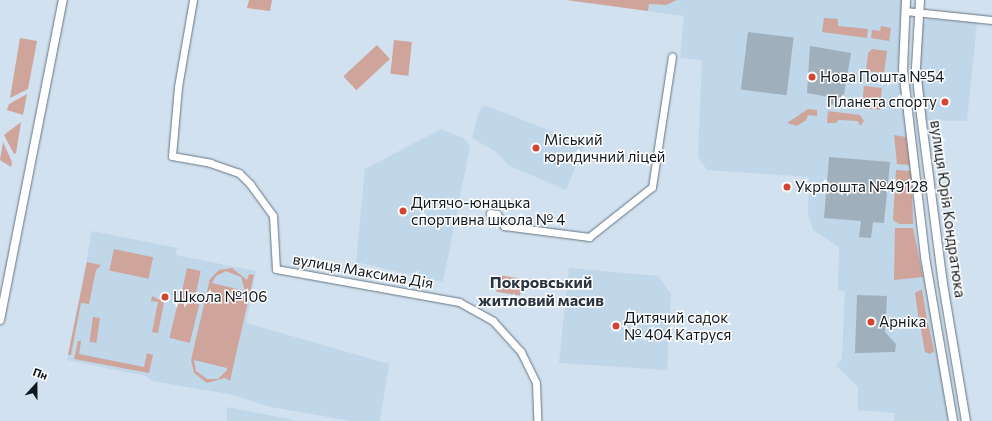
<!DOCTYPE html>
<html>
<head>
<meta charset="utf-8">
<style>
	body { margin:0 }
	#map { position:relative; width:992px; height:421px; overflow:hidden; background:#d1e1ef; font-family:Commissioner,sans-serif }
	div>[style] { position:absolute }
	.built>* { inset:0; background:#c0d6e9 }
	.green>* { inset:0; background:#cea49b; transform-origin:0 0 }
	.building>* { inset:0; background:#9fafbc; transform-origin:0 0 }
	.roads { filter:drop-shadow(0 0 1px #667480) drop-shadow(0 0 1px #667480) }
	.minor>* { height:7px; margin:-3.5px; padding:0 3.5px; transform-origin:3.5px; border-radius:3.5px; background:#fff }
	.major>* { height:8px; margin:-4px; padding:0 4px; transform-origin:4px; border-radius:4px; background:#fff }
	.dots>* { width:11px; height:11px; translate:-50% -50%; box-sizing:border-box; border:2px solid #fff; border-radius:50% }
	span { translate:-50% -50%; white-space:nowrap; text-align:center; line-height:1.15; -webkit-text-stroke:3px #fff; paint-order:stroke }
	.poi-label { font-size:15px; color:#11171c }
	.left { translate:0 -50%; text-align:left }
	.right { translate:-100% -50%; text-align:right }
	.street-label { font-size:15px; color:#11171c }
	.neighbourhood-label { font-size:16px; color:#293540; font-weight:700 }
	.north { position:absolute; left:16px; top:365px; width:40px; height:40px; -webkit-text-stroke:3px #fff; paint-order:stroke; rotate:21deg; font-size:11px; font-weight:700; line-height:16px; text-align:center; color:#11171c }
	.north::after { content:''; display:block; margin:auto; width:14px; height:18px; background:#11171c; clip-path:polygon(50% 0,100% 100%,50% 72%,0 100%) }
</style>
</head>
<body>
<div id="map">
	<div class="built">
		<i style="clip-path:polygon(677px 0,902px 0,900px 69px,916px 202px,914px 206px,918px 247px,922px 253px,949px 421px,894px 421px,894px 413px,858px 410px,858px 387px,836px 366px,842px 359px,845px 291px,838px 290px,839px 247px,813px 230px,808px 213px,809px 177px,707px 170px,698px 157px,702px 60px,680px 58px,684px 16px,648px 11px,649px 4px,666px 5px)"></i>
		<i style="clip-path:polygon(928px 19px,977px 23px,967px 121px,926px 120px,920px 68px,922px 26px)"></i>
		<i style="clip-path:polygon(484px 105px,585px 144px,566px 190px,508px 165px,495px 151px,472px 138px,479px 111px)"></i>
		<i style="clip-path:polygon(441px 129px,463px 138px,470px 146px,443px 282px,356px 262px,365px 169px)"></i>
		<i style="clip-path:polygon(92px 231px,177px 248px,176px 255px,256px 271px,246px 323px,389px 364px,380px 421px,351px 421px,271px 407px,229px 394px,152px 381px,146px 376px,67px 360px)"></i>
		<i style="clip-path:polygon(569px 268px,658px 276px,671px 294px,667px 370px,559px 363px)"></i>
		<i style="clip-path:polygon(227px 407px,298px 421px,227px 421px)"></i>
	</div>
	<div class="green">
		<i style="clip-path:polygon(249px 0,272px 0,270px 11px,247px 8px)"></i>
		<i style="clip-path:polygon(566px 0,677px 0,666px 5px,649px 4px,648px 11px)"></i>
		<i style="clip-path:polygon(824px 18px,838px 19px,838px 26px,868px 29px,867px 38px,822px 32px)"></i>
		<i style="clip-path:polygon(881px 26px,891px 28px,889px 41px,871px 38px,872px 30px,880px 31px)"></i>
		<i style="clip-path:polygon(20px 38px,37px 41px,28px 89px,10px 98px)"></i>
		<i style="left:394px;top:40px;width:18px;height:34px;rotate:6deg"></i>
		<i style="left:377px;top:45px;width:19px;height:46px;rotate:47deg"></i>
		<i style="clip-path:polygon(872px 49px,887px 51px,884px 73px,866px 71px,868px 53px)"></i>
		<i style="left:864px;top:86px;width:18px;height:22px;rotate:6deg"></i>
		<i style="clip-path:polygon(27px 94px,23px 115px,7px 110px,9px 104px)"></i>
		<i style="clip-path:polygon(808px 109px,817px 110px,817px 116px,808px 115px,806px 120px,797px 126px,787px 123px)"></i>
		<i style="clip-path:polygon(828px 111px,860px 115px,864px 121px,860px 126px,858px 121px,838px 120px,836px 123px,827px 123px)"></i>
		<i style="clip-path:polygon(21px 122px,16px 153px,14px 154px,4px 135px)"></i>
		<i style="clip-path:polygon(894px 135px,906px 137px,910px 165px,897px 164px)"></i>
		<i style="clip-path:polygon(3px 142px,12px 162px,11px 167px,0 160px)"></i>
		<i style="clip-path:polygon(896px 170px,911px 171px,913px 224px,899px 224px,893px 220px)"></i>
		<i style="clip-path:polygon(895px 228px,913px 228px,923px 277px,894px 280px)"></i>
		<i style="left:114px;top:249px;width:40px;height:22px;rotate:12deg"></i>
		<i style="clip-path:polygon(87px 262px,101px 265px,96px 270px,89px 304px,81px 303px,71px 355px,68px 355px)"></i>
		<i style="left:187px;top:268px;width:14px;height:31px;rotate:12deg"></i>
		<i style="clip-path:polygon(evenodd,232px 268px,247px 280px,249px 274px,254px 275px,230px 381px,225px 378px,207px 383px,194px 373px,191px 360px,210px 279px,219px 270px,232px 268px,226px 271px,241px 277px,245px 291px,212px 283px,216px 276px,226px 271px,232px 268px,194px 360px,227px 368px,227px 370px,218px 379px,207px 379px,196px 371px,194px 360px)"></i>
		<i style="left:499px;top:275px;width:24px;height:17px;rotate:9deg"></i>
		<i style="clip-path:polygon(922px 289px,927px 320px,919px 321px,915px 293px)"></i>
		<i style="clip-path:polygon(152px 296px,164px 302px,158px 333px,152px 332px,158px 302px,151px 301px)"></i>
		<i style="left:179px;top:299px;width:21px;height:40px;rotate:14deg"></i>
		<i style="left:93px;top:317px;width:7px;height:25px;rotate:8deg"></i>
		<i style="clip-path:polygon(928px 323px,934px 351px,930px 354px,925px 352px,920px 324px)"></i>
		<i style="clip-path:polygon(78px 341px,81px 341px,79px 354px,144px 367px,147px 353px,153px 355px,149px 373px,74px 359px)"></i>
	</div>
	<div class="building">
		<i style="left:748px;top:32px;width:46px;height:58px;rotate:7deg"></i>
		<i style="clip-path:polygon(810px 46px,851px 53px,842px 106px,828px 104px,829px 97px,807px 93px)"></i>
		<i style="clip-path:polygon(829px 157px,890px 162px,884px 223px,873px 222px,871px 238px,859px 237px,861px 221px,824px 218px)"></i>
		<i style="clip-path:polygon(857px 295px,887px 296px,885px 332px,896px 344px,895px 352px,855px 353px)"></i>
	</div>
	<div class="roads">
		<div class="minor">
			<i style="left:193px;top:0;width:88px;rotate:99.8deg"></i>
			<i style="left:178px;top:87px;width:69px;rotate:95deg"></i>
			<i style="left:172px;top:156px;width:39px;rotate:10deg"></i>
			<i style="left:210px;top:163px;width:31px;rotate:19deg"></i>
			<i style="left:239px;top:173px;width:16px;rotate:45deg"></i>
			<i style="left:250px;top:184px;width:39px;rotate:54deg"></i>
			<i style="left:273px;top:216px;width:53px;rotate:86.8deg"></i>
			<i style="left:276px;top:269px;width:186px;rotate:10.2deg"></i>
			<i style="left:459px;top:302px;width:39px;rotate:29deg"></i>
			<i style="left:493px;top:321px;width:42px;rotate:47.9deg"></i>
			<i style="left:521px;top:352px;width:34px;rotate:64deg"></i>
			<i style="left:536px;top:383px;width:38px;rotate:88deg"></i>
			<i style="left:905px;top:11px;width:87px;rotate:5.9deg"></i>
			<i style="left:490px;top:213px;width:7px;rotate:8deg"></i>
			<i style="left:497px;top:214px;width:14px;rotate:60deg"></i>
			<i style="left:504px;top:226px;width:86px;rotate:7.4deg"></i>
			<i style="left:589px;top:237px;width:80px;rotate:-38.4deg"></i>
			<i style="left:652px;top:187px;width:132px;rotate:-81.3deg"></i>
		</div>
		<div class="major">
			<i style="left:906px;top:0;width:69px;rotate:92.5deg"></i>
			<i style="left:903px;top:69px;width:189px;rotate:83.3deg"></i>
			<i style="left:925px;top:257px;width:166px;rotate:80.3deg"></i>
			<i style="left:920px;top:0;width:68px;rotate:93.4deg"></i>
			<i style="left:916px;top:68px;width:47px;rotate:83.9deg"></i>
			<i style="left:921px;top:115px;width:170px;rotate:82.6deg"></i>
			<i style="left:943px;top:284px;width:139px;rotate:80.5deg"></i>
			<i style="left:0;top:320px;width:326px;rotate:-78.9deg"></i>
		</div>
	</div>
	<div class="dots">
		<i style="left:812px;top:77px;background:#d24631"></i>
		<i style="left:945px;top:102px;background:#d24631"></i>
		<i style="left:536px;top:148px;background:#d24631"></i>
		<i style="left:787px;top:187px;background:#d24631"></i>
		<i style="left:403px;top:211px;background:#d24631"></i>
		<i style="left:165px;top:297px;background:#d24631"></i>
		<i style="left:871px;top:322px;background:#d24631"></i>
		<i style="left:616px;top:326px;background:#d24631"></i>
	</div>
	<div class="poi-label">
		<span class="left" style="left:820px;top:77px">Нова Пошта №54</span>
		<span class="right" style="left:937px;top:102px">Планета спорту</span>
		<span class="left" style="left:544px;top:148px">Міський<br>юридичний ліцей</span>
		<span class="left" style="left:795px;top:187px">Укрпошта №49128</span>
		<span class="left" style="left:411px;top:211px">Дитячо-юнацька<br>спортивна школа № 4</span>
		<span class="left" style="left:173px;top:297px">Школа №106</span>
		<span class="left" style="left:624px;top:326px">Дитячий садок<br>№ 404 Катруся</span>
		<span class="left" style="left:879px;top:322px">Арніка</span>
	</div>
	<div class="street-label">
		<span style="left:948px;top:209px;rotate:82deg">вулиця Юрія Кондратюка</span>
		<span style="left:363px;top:271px;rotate:10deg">вулиця Максима Дія</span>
	</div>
	<div class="neighbourhood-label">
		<span style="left:541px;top:291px">Покровський<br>житловий масив</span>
	</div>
	<div class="north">Пн</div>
</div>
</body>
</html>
